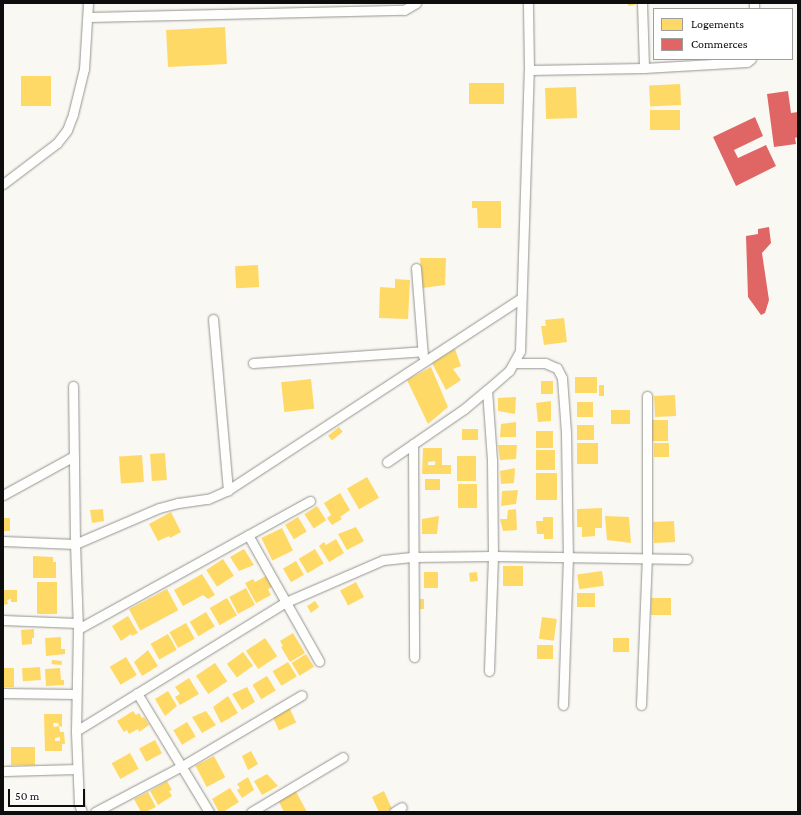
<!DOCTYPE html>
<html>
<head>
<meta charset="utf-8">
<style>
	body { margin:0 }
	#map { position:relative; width:801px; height:815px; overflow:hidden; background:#faf8f2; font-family:"Crimson Pro",serif }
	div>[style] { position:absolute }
	.homes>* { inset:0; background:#ffd966; transform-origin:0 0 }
	.shops>* { inset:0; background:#e06666 }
	.roads { filter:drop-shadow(0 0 1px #949390) drop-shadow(0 0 1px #949390) }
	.street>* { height:9px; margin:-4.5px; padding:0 4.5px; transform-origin:4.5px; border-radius:4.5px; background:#fefefd }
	span { translate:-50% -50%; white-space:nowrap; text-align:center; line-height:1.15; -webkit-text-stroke:4px #fff; paint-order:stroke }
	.frame { position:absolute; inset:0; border:4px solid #0d0d0d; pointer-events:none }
	.legend { position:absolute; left:653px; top:8px; width:140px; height:52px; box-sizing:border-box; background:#fff; border:1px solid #9e9e9e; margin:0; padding:5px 7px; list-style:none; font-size:12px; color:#0d0d0d }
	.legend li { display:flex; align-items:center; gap:8px; height:20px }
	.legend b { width:20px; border:1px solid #9e9e9e }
	.scale { position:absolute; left:8px; top:789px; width:77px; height:18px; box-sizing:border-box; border:2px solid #0d0d0d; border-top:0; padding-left:5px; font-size:12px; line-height:14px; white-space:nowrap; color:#0d0d0d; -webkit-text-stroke:3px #fff; paint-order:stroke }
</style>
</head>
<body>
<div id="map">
	<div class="homes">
		<i style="clip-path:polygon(628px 3px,635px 3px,635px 5px,628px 6px)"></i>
		<i style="left:225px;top:27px;width:37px;height:59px;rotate:87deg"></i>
		<i style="left:21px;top:76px;width:30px;height:30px"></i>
		<i style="left:504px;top:83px;width:21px;height:35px;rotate:90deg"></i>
		<i style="left:680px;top:84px;width:21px;height:31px;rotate:87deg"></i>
		<i style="left:576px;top:87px;width:31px;height:31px;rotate:88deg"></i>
		<i style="left:650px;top:110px;width:30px;height:20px"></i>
		<i style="clip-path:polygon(472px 201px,501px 201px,501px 228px,478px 228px,477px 208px,472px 208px)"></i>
		<i style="clip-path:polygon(420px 258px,446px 258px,445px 285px,422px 288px)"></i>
		<i style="left:258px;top:265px;width:22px;height:23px;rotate:87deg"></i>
		<i style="clip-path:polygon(395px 279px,410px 280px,408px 319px,379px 318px,380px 287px,395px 288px)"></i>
		<i style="clip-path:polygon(564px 318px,567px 342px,544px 345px,541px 326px,546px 326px,545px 320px)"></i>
		<i style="clip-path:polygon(455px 349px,461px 366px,453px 369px,461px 380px,446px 390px,432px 363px)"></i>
		<i style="clip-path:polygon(431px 367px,448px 407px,428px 424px,407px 380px)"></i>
		<i style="left:575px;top:377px;width:22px;height:16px"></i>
		<i style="left:311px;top:379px;width:30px;height:30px;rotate:84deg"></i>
		<i style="left:553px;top:381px;width:13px;height:12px;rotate:90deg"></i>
		<i style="left:599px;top:385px;width:5px;height:11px"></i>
		<i style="left:675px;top:395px;width:21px;height:21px;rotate:87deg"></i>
		<i style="clip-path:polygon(516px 397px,515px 414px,498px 411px,498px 398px)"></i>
		<i style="clip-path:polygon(551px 401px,551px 421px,538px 422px,536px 403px)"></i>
		<i style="left:577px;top:402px;width:16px;height:15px"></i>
		<i style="left:611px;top:410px;width:19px;height:14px"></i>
		<i style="left:651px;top:420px;width:17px;height:21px"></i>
		<i style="clip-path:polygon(516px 422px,516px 437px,500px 437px,501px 424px)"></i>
		<i style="left:577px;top:425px;width:17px;height:15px"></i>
		<i style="left:339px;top:427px;width:6px;height:14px;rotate:51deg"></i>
		<i style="left:478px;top:429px;width:11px;height:16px;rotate:90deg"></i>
		<i style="left:536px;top:431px;width:17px;height:17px"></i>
		<i style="left:577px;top:443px;width:21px;height:21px"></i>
		<i style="left:669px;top:443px;width:14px;height:15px;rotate:90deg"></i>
		<i style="clip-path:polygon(498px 445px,517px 445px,516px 459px,500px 460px)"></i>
		<i style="clip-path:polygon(evenodd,423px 448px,442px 448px,442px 465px,451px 465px,451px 474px,422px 474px,423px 448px,435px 461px,435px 465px,428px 465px,428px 462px,435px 461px)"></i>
		<i style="left:536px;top:450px;width:19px;height:20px"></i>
		<i style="left:165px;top:453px;width:27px;height:15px;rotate:86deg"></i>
		<i style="left:142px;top:455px;width:27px;height:23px;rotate:86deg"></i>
		<i style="left:476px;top:456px;width:25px;height:19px;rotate:90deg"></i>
		<i style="clip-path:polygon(515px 468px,514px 483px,501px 484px,500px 471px)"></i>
		<i style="left:536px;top:473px;width:21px;height:27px"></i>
		<i style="left:367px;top:477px;width:24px;height:23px;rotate:60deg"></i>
		<i style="left:425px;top:479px;width:15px;height:11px"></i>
		<i style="left:458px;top:484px;width:19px;height:24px"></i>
		<i style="clip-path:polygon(518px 490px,516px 504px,501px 506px,502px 491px)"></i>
		<i style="clip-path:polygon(340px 493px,350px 510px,340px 517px,342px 519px,332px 525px,327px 518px,331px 515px,324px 503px)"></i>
		<i style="left:317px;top:506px;width:17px;height:15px;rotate:57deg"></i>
		<i style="clip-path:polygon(602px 508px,602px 528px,595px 528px,595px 536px,582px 537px,582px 527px,577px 527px,577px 509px)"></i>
		<i style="clip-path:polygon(103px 509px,104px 521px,92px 523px,90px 510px)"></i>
		<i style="clip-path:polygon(516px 509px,517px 530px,503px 531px,500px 519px,507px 519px,508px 510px)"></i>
		<i style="clip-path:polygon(171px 512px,181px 532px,170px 538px,169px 536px,158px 541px,149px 524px)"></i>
		<i style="clip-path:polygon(439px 516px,437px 534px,422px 534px,422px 519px)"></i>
		<i style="clip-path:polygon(605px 516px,629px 517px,631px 543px,607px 540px)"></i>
		<i style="left:298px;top:517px;width:17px;height:15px;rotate:59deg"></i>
		<i style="clip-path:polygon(543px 517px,553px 517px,553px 539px,544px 539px,544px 534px,537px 534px,536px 521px,543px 521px)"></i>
		<i style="left:3px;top:518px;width:7px;height:13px"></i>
		<i style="left:674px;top:521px;width:21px;height:21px;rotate:87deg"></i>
		<i style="clip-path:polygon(356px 527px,364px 541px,347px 550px,338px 534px)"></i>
		<i style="left:282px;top:528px;width:25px;height:23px;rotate:64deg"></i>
		<i style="clip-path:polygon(336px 539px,344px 553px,329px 562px,319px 546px,324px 542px,326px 545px)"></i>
		<i style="clip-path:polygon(244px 549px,254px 565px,239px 571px,230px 557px)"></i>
		<i style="left:315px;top:549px;width:17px;height:19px;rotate:59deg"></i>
		<i style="clip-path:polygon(33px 556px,53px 557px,53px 562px,56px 562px,56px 578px,33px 578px)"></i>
		<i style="left:223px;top:559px;width:20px;height:20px;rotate:57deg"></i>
		<i style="left:296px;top:561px;width:16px;height:15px;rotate:60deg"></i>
		<i style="left:503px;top:566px;width:20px;height:20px"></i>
		<i style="left:602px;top:571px;width:15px;height:25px;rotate:82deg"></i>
		<i style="left:424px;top:572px;width:14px;height:16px"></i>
		<i style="left:477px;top:572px;width:9px;height:8px;rotate:84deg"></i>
		<i style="clip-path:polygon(202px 574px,215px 595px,208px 599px,203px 595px,183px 606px,174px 590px)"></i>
		<i style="clip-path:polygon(266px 576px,272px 587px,268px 589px,271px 595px,256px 603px,245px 583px,253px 579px,255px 582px)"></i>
		<i style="left:37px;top:582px;width:20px;height:32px"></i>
		<i style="left:356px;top:582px;width:17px;height:18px;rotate:62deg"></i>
		<i style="left:246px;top:588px;width:19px;height:19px;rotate:62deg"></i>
		<i style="left:167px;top:589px;width:24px;height:43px;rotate:62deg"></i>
		<i style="clip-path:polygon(3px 590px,17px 590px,17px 602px,11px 602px,11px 599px,7px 600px,8px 604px,3px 605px)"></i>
		<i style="left:577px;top:593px;width:18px;height:14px"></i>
		<i style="left:227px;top:598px;width:20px;height:20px;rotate:60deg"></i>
		<i style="left:671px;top:598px;width:17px;height:20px;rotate:90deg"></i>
		<i style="left:420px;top:599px;width:4px;height:10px"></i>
		<i style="clip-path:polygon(315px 601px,319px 607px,311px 613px,307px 606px)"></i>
		<i style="left:206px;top:612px;width:17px;height:19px;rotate:59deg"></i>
		<i style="clip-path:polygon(128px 616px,138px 633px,132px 636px,131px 634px,121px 641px,112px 626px)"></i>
		<i style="left:542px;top:617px;width:15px;height:22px;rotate:8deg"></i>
		<i style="left:186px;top:623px;width:18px;height:19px;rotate:61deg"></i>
		<i style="clip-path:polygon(34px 629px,34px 638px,32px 638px,32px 644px,22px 645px,21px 630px)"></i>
		<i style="clip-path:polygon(293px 633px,305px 653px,290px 662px,281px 647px,283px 646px,280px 641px)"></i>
		<i style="left:168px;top:634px;width:18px;height:20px;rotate:61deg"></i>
		<i style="clip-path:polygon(61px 637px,61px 649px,65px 649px,65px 654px,46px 656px,45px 638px)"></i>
		<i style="left:265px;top:638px;width:22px;height:23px;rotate:56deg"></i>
		<i style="left:613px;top:638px;width:16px;height:14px"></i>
		<i style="left:537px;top:645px;width:16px;height:14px"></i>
		<i style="clip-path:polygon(148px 650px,158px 666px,142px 676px,134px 662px)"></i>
		<i style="left:243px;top:652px;width:17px;height:20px;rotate:54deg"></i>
		<i style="left:306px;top:654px;width:15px;height:17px;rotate:58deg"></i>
		<i style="left:126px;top:657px;width:21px;height:19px;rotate:59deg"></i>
		<i style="left:52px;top:660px;width:10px;height:4px;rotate:6deg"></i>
		<i style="left:288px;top:662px;width:17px;height:18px;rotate:59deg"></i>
		<i style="left:215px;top:663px;width:22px;height:23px;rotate:56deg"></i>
		<i style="left:40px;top:667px;width:13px;height:18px;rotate:86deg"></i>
		<i style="left:3px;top:668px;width:11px;height:19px"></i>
		<i style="clip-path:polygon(60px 668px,61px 680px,64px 680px,64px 685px,46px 686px,45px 669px)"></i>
		<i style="left:267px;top:676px;width:17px;height:17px;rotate:59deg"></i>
		<i style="clip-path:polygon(189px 678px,199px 694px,180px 705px,175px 697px,180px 694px,175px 687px)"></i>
		<i style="clip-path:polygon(247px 687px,255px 702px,242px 710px,232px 694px)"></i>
		<i style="clip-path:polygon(168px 691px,177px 706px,165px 716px,155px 699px)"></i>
		<i style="clip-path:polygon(228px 696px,238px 713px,221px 723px,213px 707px)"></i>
		<i style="left:289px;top:707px;width:17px;height:19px;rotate:65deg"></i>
		<i style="clip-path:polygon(133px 711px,136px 715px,139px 713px,142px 718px,144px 717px,149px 725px,139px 732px,138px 729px,129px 734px,127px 730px,124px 732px,117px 721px)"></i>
		<i style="clip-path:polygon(206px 711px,216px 725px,202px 733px,192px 717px)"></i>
		<i style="clip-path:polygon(evenodd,44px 714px,62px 714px,62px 727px,59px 726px,60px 732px,64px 732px,65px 744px,62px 744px,62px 751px,45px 751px,44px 714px,53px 723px,58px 723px,59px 726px,54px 727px,53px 723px,44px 714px,60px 737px,60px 741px,55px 741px,55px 738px,60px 737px)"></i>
		<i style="left:187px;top:722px;width:17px;height:16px;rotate:59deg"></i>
		<i style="left:155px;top:740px;width:15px;height:18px;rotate:62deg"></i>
		<i style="left:35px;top:747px;width:18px;height:24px;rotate:90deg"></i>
		<i style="clip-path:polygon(251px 751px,258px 764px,248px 770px,242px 756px)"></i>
		<i style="left:130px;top:753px;width:18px;height:21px;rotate:61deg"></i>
		<i style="left:214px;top:756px;width:24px;height:21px;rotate:62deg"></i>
		<i style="clip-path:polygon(267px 774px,278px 786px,262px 795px,254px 781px)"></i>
		<i style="clip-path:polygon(248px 777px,254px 790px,242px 798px,237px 790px,240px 788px,237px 784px)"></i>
		<i style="clip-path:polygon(167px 781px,172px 790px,169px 791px,172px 796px,158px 805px,150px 791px)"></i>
		<i style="clip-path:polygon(230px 788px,239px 802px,223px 812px,219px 812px,212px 799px)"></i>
		<i style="clip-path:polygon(294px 788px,307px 812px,284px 812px,277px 798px)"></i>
		<i style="clip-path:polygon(384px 791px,392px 809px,385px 812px,379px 812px,372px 797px)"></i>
		<i style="clip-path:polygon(148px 792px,156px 807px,145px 812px,141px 812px,134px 799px)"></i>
	</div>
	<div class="shops">
		<i style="clip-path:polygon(788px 91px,791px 113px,798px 112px,798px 137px,795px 138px,796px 144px,774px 147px,767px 94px)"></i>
		<i style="clip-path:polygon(755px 117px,763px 136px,734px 150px,738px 158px,766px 145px,776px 166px,736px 186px,713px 137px)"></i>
		<i style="clip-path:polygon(769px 227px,771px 243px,762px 253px,769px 300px,765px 313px,761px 315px,748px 297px,746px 236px,758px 234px,758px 229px)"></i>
	</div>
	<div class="roads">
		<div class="street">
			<i style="left:642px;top:3px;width:65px;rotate:88.2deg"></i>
			<i style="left:754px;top:3px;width:6px;rotate:90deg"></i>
			<i style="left:89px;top:17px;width:315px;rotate:-1.3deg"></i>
			<i style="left:404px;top:10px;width:14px;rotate:-30deg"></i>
			<i style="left:529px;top:70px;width:115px;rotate:-1deg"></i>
			<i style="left:644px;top:68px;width:103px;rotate:-3.3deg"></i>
			<i style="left:747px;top:62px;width:5px;rotate:-37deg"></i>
			<i style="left:3px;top:184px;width:68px;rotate:-37.2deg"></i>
			<i style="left:57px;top:143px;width:16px;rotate:-52deg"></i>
			<i style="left:67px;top:130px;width:17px;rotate:-69deg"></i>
			<i style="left:73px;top:114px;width:46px;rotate:-76.3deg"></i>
			<i style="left:84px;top:69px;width:66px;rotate:-86.5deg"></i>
			<i style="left:416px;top:268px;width:88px;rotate:85.5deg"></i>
			<i style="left:213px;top:319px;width:172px;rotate:85deg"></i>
			<i style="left:253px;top:363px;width:170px;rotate:-4deg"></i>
			<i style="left:515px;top:363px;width:30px"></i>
			<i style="left:545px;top:363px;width:13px;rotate:23deg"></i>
			<i style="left:557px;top:368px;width:11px;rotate:63deg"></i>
			<i style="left:562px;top:378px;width:55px;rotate:85.8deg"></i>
			<i style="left:566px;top:433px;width:123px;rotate:89.1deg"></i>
			<i style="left:568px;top:556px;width:149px;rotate:91.9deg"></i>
			<i style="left:487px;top:390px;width:70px;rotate:85.9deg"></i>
			<i style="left:492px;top:460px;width:96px;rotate:89.4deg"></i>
			<i style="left:493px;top:556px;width:115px;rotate:92deg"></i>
			<i style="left:413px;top:444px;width:213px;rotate:89.7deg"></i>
			<i style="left:387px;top:462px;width:93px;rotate:-34.5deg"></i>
			<i style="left:464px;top:409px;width:30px;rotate:-40deg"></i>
			<i style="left:487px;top:390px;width:29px;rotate:-41deg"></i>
			<i style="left:509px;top:371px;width:23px;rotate:-61deg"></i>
			<i style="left:520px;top:351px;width:281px;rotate:-88.2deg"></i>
			<i style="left:529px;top:70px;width:67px;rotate:-90.9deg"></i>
			<i style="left:3px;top:495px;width:81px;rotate:-28.8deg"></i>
			<i style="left:248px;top:535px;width:145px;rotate:60.6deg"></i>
			<i style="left:3px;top:541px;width:72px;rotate:2.4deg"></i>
			<i style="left:75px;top:544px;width:158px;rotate:-90.7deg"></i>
			<i style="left:3px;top:620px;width:74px;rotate:2.3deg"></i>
			<i style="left:78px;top:629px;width:265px;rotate:-28.9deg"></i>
			<i style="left:3px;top:693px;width:72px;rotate:0.8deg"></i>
			<i style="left:137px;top:693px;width:139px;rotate:58.8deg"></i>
			<i style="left:641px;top:705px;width:147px;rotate:-87.7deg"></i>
			<i style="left:647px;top:558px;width:162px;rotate:-90deg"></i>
			<i style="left:76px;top:731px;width:246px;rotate:-31.6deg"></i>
			<i style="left:286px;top:602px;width:106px;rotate:-23.4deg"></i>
			<i style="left:383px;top:560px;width:31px;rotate:-6deg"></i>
			<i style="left:414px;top:557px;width:79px;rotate:-0.7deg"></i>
			<i style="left:493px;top:556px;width:194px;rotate:0.9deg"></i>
			<i style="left:5px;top:771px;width:72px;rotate:-1.6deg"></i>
			<i style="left:82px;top:812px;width:9px;rotate:-111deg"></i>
			<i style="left:79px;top:804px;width:73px;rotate:-92.4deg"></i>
			<i style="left:76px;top:731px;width:102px;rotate:-88.9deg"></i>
			<i style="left:78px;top:629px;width:85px;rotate:-92deg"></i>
			<i style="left:75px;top:544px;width:91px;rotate:-23.2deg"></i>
			<i style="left:159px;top:508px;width:20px;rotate:-15deg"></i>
			<i style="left:178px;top:503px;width:30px;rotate:-8deg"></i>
			<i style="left:208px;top:499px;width:22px;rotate:-24deg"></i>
			<i style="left:228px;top:490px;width:350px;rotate:-33.2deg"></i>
			<i style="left:95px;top:812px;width:98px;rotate:-27.9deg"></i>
			<i style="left:182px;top:766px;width:139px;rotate:-30.6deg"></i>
			<i style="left:251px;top:812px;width:107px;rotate:-30.9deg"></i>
			<i style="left:394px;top:812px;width:9px;rotate:-32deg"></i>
		</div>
	</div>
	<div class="frame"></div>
	<ul class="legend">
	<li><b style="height:11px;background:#ffd966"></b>Logements</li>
	<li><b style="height:11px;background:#e06666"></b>Commerces</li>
	</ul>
	<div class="scale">50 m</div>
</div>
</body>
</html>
